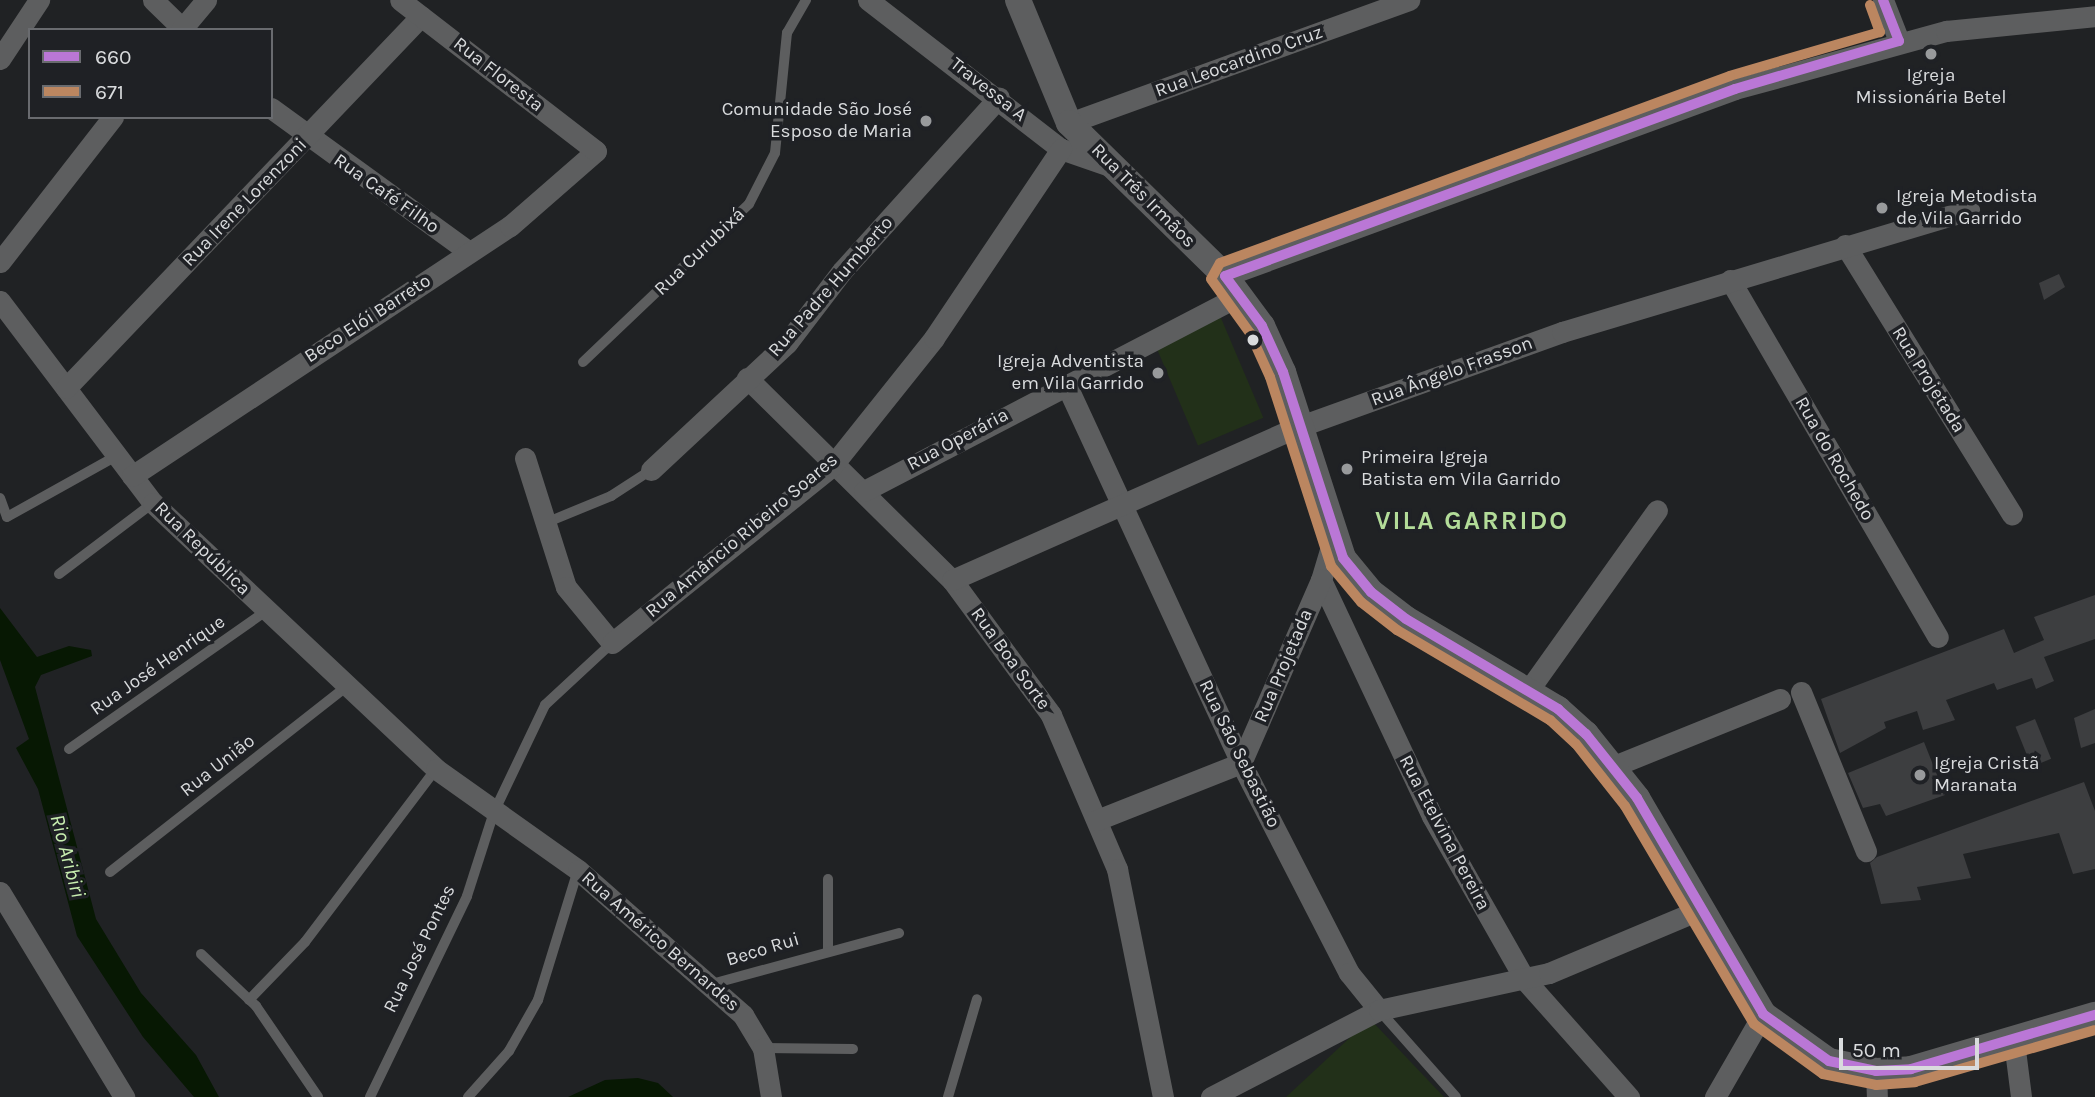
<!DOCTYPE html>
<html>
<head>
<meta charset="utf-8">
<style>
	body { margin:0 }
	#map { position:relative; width:2095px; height:1097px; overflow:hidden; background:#202224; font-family:Karla,sans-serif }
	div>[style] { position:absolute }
	.green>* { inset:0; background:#223019; transform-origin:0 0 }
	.water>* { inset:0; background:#071803 }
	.building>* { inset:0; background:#3d3e40; transform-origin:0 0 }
	.service>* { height:10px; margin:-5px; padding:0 5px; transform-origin:5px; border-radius:5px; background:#5d5e5f }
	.minor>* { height:21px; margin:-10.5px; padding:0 10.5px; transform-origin:10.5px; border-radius:10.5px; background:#5d5e5f }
	.tertiary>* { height:26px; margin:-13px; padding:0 13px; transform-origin:13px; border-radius:13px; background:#5d5e5f }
	.bus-1>* { height:10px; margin:-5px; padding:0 5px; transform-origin:5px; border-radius:5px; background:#ba77d6 }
	.bus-2>* { height:10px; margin:-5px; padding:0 5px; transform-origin:5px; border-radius:5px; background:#bb8660 }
	.dots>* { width:19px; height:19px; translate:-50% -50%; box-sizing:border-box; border:4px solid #1f2125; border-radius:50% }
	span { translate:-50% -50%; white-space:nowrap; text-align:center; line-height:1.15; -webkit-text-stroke:7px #1f2125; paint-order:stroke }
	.street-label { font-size:19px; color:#d9dbdd }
	.poi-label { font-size:19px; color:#d9dbdd }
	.right { translate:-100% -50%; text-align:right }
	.left { translate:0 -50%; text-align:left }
	.water-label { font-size:21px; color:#c8eeb0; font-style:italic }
	.district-label { font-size:26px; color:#b3dc99; font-weight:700; letter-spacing:2px }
	.legend { position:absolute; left:28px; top:28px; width:245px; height:91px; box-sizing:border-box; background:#1f2125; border:2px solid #696b6f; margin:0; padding:9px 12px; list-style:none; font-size:21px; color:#d9dbdd }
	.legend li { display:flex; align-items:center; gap:14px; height:35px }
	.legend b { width:35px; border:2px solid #696b6f }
	.scale { position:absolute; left:1839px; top:1038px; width:140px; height:32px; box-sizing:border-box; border:4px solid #d9dbdd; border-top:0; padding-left:9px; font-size:21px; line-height:24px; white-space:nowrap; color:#d9dbdd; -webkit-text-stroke:5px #1f2125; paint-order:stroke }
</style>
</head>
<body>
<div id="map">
	<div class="green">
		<i style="left:1218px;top:311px;width:116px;height:71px;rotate:67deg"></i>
		<i style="clip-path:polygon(1370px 1019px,1444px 1097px,1286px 1097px)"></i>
	</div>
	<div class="water">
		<i style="clip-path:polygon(0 608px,37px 657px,69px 646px,91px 650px,92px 656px,41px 675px,35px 687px,96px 919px,141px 993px,196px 1055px,219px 1097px,194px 1097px,143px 1037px,77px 936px,38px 789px,16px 748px,29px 739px,0 660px)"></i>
		<i style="clip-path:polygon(638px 1078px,658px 1083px,673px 1097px,568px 1097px,605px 1080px)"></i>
	</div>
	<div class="building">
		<i style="clip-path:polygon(2059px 274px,2065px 287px,2044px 300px,2039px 283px)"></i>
		<i style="clip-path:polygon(2095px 595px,2095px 639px,2044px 657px,2054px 681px,2036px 689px,2032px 678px,1997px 690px,1994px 683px,1946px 700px,1955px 720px,1923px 730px,1917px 711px,1884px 722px,1886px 728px,1840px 753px,1821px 699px,2004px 629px,2014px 653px,2044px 640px,2034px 617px)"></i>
		<i style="clip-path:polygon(2095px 709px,2095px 743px,2081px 748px,2074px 718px)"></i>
		<i style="left:2035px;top:719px;width:43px;height:21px;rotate:68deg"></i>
		<i style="clip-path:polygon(1924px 742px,1945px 795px,1886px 816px,1880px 804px,1863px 808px,1848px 773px)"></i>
		<i style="clip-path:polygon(2084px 782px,2095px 811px,2095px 869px,2073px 874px,2059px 833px,1963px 854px,1971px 878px,1917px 887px,1921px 900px,1881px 904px,1870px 863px,1877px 857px)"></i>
	</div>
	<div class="service">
		<i style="left:583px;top:362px;width:229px;rotate:-43.6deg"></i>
		<i style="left:749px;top:204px;width:57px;rotate:-63deg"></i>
		<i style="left:775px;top:153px;width:121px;rotate:-84.3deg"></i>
		<i style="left:787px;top:33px;width:38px;rotate:-60deg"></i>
		<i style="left:0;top:498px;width:20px;rotate:70deg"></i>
		<i style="left:7px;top:517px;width:125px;rotate:-29.2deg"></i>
		<i style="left:543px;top:524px;width:74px;rotate:-22.4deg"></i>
		<i style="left:611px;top:496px;width:48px;rotate:-33deg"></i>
		<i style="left:59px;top:574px;width:118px;rotate:-37.1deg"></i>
		<i style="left:69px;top:749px;width:241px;rotate:-35deg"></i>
		<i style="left:110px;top:872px;width:301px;rotate:-38.1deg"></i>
		<i style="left:828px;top:879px;width:70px;rotate:90deg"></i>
		<i style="left:201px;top:954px;width:76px;rotate:43.4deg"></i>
		<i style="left:256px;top:1006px;width:110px;rotate:55.7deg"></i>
		<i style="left:708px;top:985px;width:198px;rotate:-15.2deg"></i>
		<i style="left:249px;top:1000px;width:81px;rotate:-46deg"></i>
		<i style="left:305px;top:942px;width:217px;rotate:-52.9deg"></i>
		<i style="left:1379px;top:1010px;width:116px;rotate:48.5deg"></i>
		<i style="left:763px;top:1048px;width:90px;rotate:0.6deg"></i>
		<i style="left:370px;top:1097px;width:223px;rotate:-64.2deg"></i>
		<i style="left:467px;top:896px;width:88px;rotate:-72.2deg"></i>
		<i style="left:494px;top:812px;width:119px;rotate:-64.5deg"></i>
		<i style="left:545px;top:705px;width:91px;rotate:-42.8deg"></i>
		<i style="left:468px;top:1097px;width:62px;rotate:-48.3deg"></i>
		<i style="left:509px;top:1051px;width:59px;rotate:-60.4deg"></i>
		<i style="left:538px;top:1000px;width:136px;rotate:-72.9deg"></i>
		<i style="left:948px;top:1097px;width:102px;rotate:-73.5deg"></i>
	</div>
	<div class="minor">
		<i style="left:153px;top:0;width:43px;rotate:44.1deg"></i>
		<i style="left:868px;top:0;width:244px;rotate:37.7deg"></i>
		<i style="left:1061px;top:149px;width:55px;rotate:19.1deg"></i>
		<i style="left:1883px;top:0;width:44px;rotate:68.7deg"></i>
		<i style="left:181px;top:30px;width:39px;rotate:-50deg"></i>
		<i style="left:0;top:59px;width:71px;rotate:-56.5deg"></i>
		<i style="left:271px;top:108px;width:245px;rotate:36deg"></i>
		<i style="left:1069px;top:123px;width:362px;rotate:-19.9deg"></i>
		<i style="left:1845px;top:245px;width:317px;rotate:58.2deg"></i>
		<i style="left:0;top:262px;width:184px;rotate:-52.1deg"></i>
		<i style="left:1225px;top:276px;width:543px;rotate:-20.14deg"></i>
		<i style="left:1735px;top:89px;width:219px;rotate:-15.4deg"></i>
		<i style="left:1946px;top:31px;width:150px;rotate:-5.7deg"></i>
		<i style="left:1730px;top:280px;width:413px;rotate:59.8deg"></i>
		<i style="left:0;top:301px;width:253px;rotate:52.9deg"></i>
		<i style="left:153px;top:503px;width:388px;rotate:43.2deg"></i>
		<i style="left:436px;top:769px;width:174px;rotate:35.4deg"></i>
		<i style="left:578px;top:870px;width:220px;rotate:41.3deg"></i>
		<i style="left:743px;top:1015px;width:39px;rotate:59deg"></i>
		<i style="left:763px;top:1048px;width:50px;rotate:80.7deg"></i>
		<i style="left:747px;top:378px;width:288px;rotate:44.6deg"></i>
		<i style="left:952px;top:580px;width:167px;rotate:53.7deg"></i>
		<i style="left:1051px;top:715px;width:168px;rotate:66.8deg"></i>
		<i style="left:1117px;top:869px;width:233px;rotate:78.6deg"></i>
		<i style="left:1066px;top:384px;width:417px;rotate:65.2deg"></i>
		<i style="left:1241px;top:763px;width:236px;rotate:62.8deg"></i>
		<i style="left:1349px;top:973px;width:48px;rotate:51deg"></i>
		<i style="left:66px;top:388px;width:514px;rotate:-46.34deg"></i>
		<i style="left:525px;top:458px;width:135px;rotate:72.4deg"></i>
		<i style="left:566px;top:587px;width:72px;rotate:50.6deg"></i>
		<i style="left:612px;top:643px;width:282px;rotate:-38.8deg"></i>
		<i style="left:832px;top:466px;width:164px;rotate:-51.4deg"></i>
		<i style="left:934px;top:338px;width:228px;rotate:-56.1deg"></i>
		<i style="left:651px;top:470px;width:186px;rotate:-43deg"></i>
		<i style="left:787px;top:343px;width:91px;rotate:-52.6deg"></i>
		<i style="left:842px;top:271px;width:234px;rotate:-47.9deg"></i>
		<i style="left:132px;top:476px;width:453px;rotate:-33.5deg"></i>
		<i style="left:510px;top:226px;width:114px;rotate:-41.1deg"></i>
		<i style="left:596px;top:151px;width:247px;rotate:-142.4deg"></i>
		<i style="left:864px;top:491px;width:424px;rotate:-27.5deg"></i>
		<i style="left:1333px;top:540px;width:42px;rotate:106.7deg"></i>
		<i style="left:1321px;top:580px;width:261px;rotate:64.8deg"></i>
		<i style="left:1432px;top:816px;width:189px;rotate:60.4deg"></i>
		<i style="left:1525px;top:980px;width:157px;rotate:48.4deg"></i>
		<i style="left:952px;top:580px;width:378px;rotate:-23.9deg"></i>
		<i style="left:1298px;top:427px;width:281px;rotate:-19.8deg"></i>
		<i style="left:1562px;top:332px;width:425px;rotate:-16.7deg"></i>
		<i style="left:1528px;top:691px;width:222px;rotate:-54.5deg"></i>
		<i style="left:1801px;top:692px;width:172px;rotate:67.8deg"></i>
		<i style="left:1614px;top:766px;width:179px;rotate:-22deg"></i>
		<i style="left:1097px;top:820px;width:155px;rotate:-21.6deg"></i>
		<i style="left:1241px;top:763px;width:200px;rotate:-66.4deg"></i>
		<i style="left:0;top:892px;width:240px;rotate:58.8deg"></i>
		<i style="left:2014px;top:1042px;width:55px;rotate:82.7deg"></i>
		<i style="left:1876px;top:1071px;width:26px;rotate:88deg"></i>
		<i style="left:1211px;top:1097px;width:189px;rotate:-27.4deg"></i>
		<i style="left:1379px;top:1010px;width:174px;rotate:-12.3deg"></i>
		<i style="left:1549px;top:973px;width:163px;rotate:-22.8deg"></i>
		<i style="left:1715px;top:1097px;width:96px;rotate:-60deg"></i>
	</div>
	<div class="tertiary">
		<i style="left:1018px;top:0;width:133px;rotate:67.5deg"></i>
		<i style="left:1069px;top:123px;width:219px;rotate:44.4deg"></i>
		<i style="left:1225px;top:276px;width:62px;rotate:53.5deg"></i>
		<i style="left:1262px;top:326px;width:51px;rotate:65.5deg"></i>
		<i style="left:1283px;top:372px;width:195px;rotate:72.1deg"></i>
		<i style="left:1343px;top:558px;width:44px;rotate:50.5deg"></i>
		<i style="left:1371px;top:592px;width:44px;rotate:37.6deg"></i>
		<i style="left:1406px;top:619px;width:177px;rotate:30.6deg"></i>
		<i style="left:1558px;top:709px;width:38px;rotate:42deg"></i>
		<i style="left:1586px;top:734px;width:82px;rotate:51.4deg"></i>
		<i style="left:1637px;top:798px;width:250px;rotate:59.7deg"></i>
		<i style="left:1763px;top:1014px;width:81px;rotate:35.5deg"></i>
		<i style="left:1829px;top:1061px;width:48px;rotate:12deg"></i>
		<i style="left:1876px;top:1071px;width:35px;rotate:-3deg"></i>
		<i style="left:1911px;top:1069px;width:192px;rotate:-16.4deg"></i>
	</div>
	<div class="bus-1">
		<i style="left:1883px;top:0;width:44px;rotate:68.7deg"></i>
		<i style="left:1899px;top:41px;width:171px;rotate:163.7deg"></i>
		<i style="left:1735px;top:89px;width:543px;rotate:159.86deg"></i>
		<i style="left:1225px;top:276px;width:62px;rotate:53.5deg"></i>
		<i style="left:1262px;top:326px;width:51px;rotate:65.5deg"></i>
		<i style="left:1283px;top:372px;width:195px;rotate:72.1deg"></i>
		<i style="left:1343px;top:558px;width:44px;rotate:50.5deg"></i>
		<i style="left:1371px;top:592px;width:44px;rotate:37.6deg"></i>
		<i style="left:1406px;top:619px;width:177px;rotate:30.6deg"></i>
		<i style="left:1558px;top:709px;width:38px;rotate:42deg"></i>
		<i style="left:1586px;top:734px;width:82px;rotate:51.4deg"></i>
		<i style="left:1637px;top:798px;width:250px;rotate:59.7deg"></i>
		<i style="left:1763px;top:1014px;width:81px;rotate:35.5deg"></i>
		<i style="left:1829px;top:1061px;width:48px;rotate:12deg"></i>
		<i style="left:1876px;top:1071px;width:35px;rotate:-3deg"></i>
		<i style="left:1911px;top:1069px;width:192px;rotate:-16.4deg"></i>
	</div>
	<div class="bus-2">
		<i style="left:1870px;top:5px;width:29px;rotate:70deg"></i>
		<i style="left:1880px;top:32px;width:156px;rotate:163.7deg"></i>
		<i style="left:1730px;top:76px;width:543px;rotate:159.86deg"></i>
		<i style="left:1220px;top:263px;width:18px;rotate:119deg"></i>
		<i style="left:1211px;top:279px;width:67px;rotate:54.2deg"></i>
		<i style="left:1250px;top:333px;width:48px;rotate:65.6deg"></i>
		<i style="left:1270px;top:377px;width:199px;rotate:72.1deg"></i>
		<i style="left:1331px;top:566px;width:47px;rotate:50.2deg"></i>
		<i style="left:1361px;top:602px;width:46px;rotate:37.9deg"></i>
		<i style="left:1397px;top:630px;width:178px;rotate:30.5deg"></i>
		<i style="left:1550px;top:720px;width:35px;rotate:43deg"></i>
		<i style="left:1576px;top:744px;width:79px;rotate:51.7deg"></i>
		<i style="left:1625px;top:806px;width:253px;rotate:59.4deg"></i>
		<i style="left:1754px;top:1024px;width:85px;rotate:35.9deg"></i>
		<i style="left:1823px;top:1074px;width:54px;rotate:11.7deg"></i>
		<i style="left:1876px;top:1085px;width:39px;rotate:-4deg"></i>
		<i style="left:1915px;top:1082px;width:187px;rotate:-16.1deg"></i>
	</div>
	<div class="dots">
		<i style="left:1931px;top:54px;background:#989a9c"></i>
		<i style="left:926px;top:121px;background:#989a9c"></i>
		<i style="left:1882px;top:208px;background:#989a9c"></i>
		<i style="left:1253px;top:340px;background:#d9dbdd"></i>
		<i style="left:1158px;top:373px;background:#989a9c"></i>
		<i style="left:1347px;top:469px;background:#989a9c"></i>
		<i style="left:1920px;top:775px;background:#989a9c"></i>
	</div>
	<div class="street-label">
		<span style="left:1239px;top:62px;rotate:-20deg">Rua Leocardino Cruz</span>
		<span style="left:498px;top:75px;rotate:38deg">Rua Floresta</span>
		<span style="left:988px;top:90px;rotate:38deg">Travessa A</span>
		<span style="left:386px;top:194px;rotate:35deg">Rua Café Filho</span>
		<span style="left:1143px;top:196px;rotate:45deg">Rua Três Irmãos</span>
		<span style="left:245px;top:203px;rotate:-46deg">Rua Irene Lorenzoni</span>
		<span style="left:700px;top:252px;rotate:-44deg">Rua Curubixá</span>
		<span style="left:831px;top:287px;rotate:-49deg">Rua Padre Humberto</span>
		<span style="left:368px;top:319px;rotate:-33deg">Beco Elói Barreto</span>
		<span style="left:1452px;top:372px;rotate:-20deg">Rua Ângelo Frasson</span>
		<span style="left:1928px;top:380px;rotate:58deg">Rua Projetada</span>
		<span style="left:958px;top:440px;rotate:-28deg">Rua Operária</span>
		<span style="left:1834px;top:459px;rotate:60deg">Rua do Rochedo</span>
		<span style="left:742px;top:536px;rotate:-40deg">Rua Amâncio Ribeiro Soares</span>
		<span style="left:202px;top:549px;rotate:44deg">Rua República</span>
		<span style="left:1010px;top:659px;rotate:54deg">Rua Boa Sorte</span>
		<span style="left:158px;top:666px;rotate:-35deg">Rua José Henrique</span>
		<span style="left:1284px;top:666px;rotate:-67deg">Rua Projetada</span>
		<span style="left:1239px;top:754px;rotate:64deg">Rua São Sebastião</span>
		<span style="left:218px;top:766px;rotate:-38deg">Rua União</span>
		<span style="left:1444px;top:833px;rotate:62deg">Rua Etelvina Pereira</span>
		<span style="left:660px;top:942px;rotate:41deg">Rua Américo Bernardes</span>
		<span style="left:420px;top:949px;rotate:-64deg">Rua José Pontes</span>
		<span style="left:763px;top:950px;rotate:-17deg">Beco Rui</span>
	</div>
	<div class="poi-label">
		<span style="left:1931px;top:87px">Igreja<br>Missionária Betel</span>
		<span class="right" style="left:912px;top:121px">Comunidade São José<br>Esposo de Maria</span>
		<span class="left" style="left:1896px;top:208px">Igreja Metodista<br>de Vila Garrido</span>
		<span class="right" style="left:1144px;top:373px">Igreja Adventista<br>em Vila Garrido</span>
		<span class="left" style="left:1361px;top:469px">Primeira Igreja<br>Batista em Vila Garrido</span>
		<span class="left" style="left:1934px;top:775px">Igreja Cristã<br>Maranata</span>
	</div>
	<div class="water-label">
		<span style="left:68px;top:856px;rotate:75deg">Rio Aribiri</span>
	</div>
	<div class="district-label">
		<span style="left:1472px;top:521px">VILA GARRIDO</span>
	</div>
	<ul class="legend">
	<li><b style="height:9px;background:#ba77d6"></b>660</li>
	<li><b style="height:9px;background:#bb8660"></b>671</li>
	</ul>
	<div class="scale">50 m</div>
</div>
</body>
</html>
